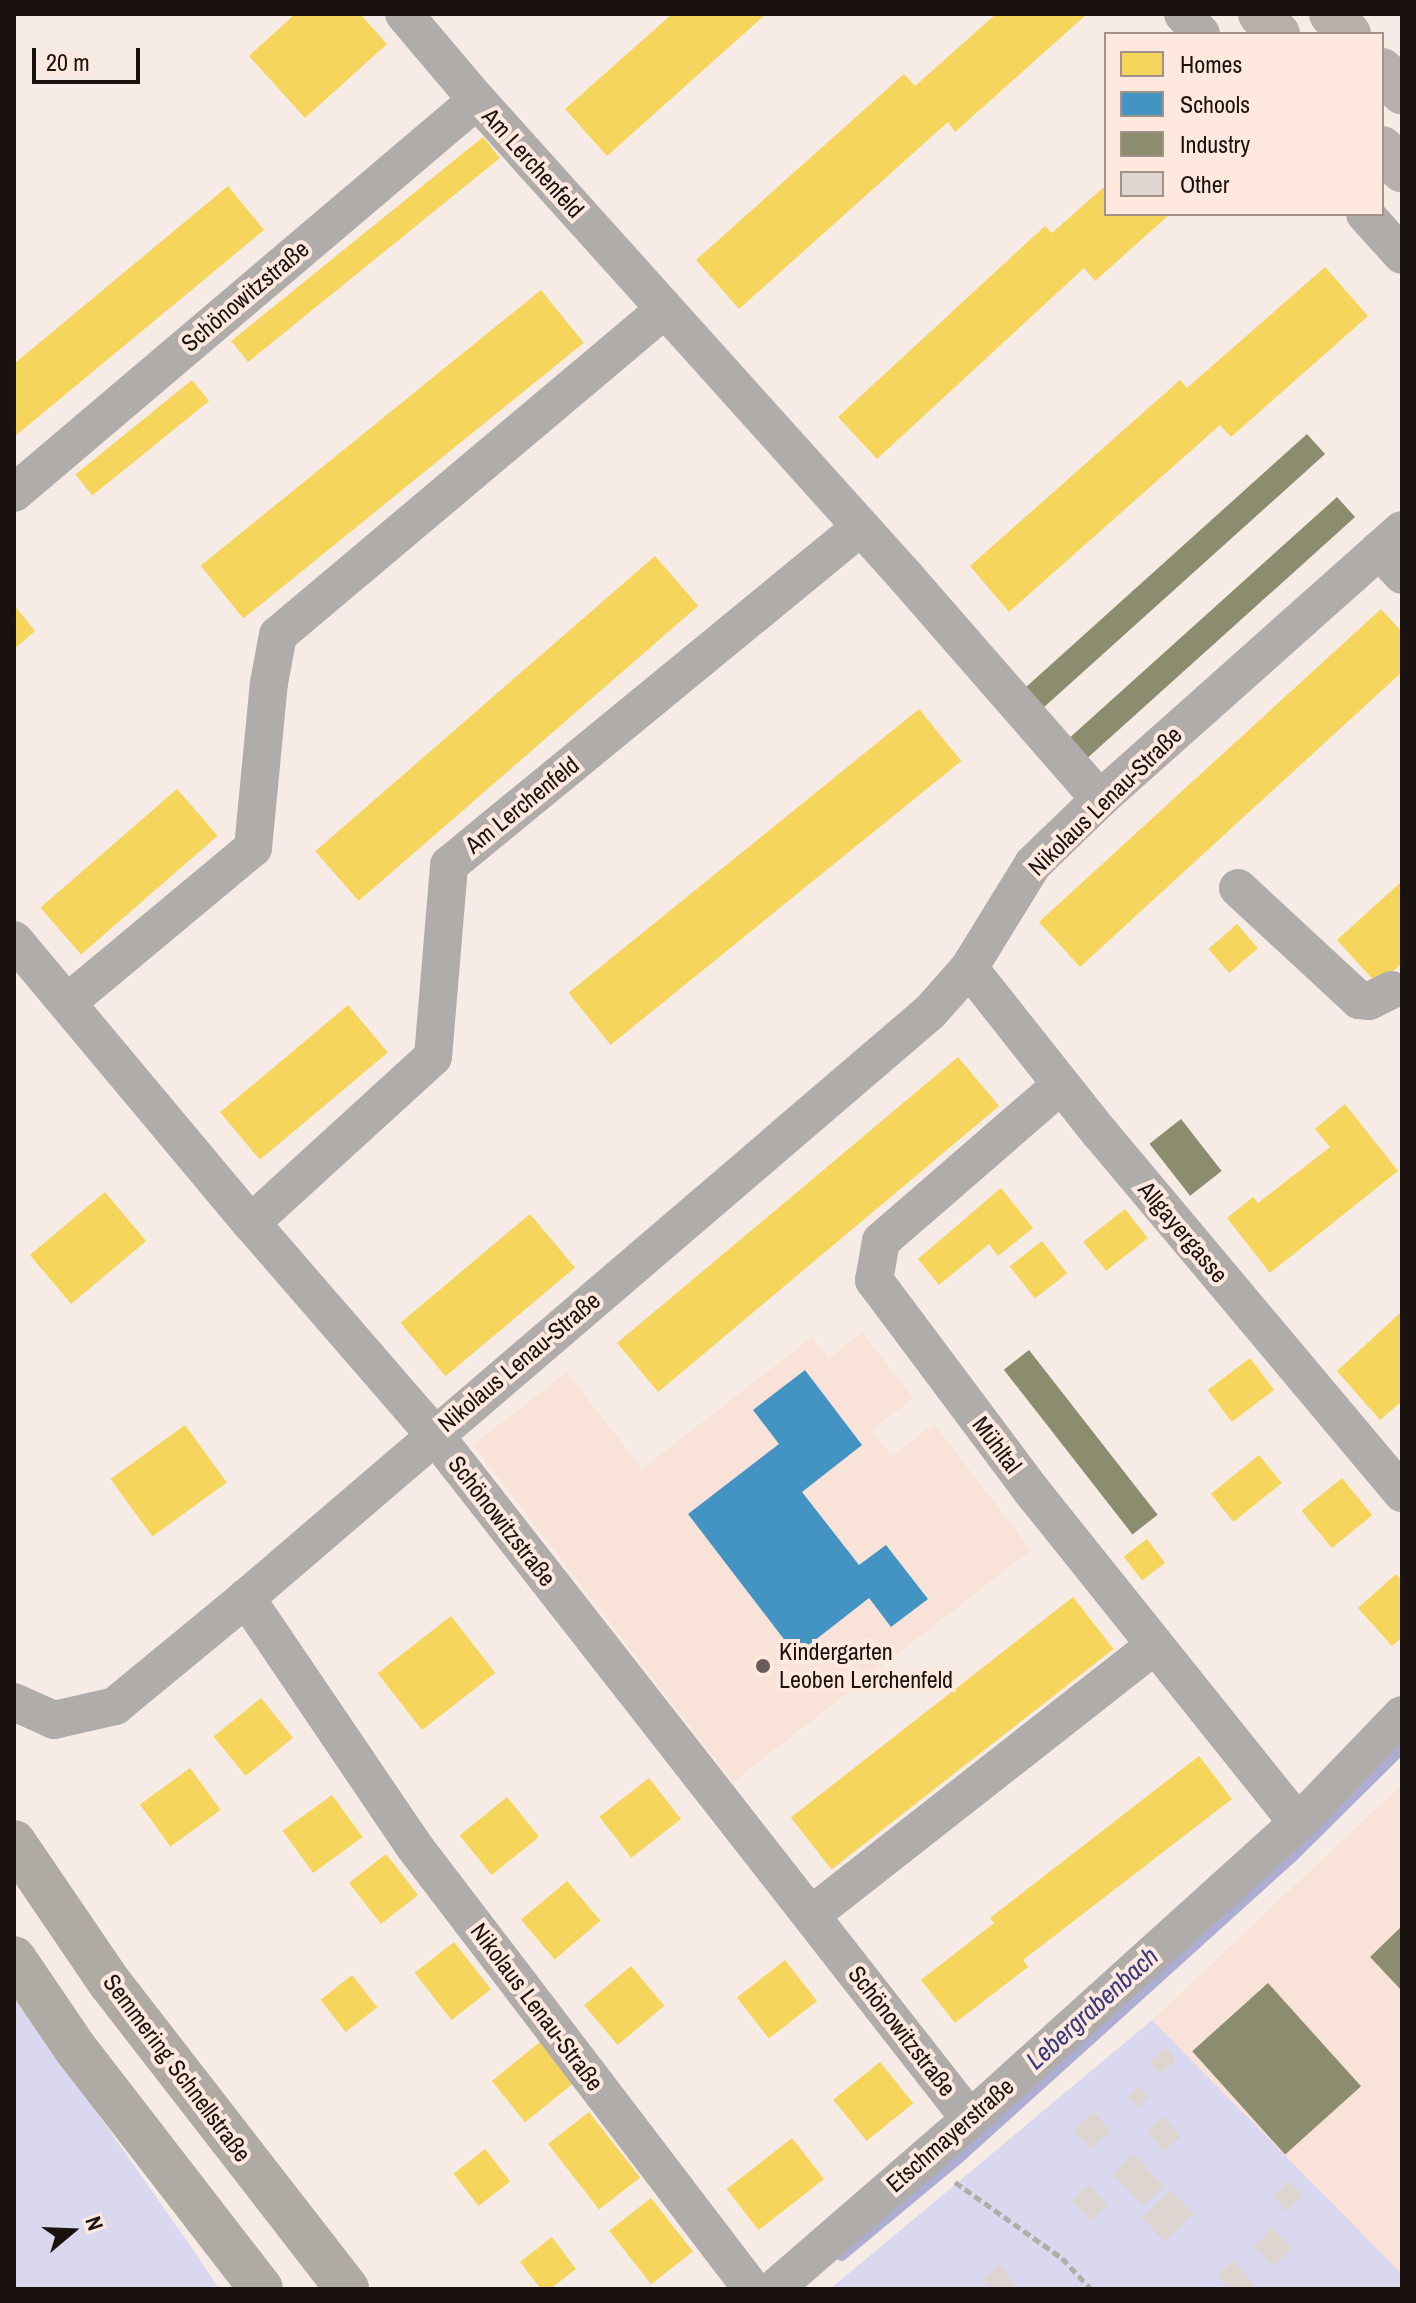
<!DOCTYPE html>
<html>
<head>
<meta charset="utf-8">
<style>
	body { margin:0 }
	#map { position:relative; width:1416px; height:2303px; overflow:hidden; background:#f7ebe6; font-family:"Archivo Narrow",sans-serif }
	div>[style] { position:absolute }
	.built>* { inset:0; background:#f9e3d9 }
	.green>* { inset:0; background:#dad8ee }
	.homes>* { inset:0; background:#f6d55c; transform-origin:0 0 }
	.schools>* { inset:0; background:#4393c3 }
	.industry>* { inset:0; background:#8c8c6e; transform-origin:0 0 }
	.stream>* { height:11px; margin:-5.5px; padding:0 5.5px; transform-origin:5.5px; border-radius:5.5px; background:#acadd1 }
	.building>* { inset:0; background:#ded4d0; transform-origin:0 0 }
	.path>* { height:5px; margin-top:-2.5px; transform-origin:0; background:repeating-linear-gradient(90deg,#b2acaa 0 8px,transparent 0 12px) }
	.minor>* { height:38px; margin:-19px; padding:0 19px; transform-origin:19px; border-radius:19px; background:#b0acaa }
	.major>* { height:44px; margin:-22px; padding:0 22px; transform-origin:22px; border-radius:22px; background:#b6afaa }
	.highway>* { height:44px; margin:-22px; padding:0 22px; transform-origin:22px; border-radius:22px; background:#b0aaa5 }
	.dots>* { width:22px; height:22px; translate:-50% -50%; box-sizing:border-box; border:4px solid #ffe8de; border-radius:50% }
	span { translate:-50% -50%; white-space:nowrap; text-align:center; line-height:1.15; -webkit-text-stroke:8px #ffe8de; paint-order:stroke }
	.street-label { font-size:24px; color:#19120f }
	.poi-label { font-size:24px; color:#19120f }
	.left { translate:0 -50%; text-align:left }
	.water-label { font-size:26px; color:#373a7a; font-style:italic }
	.frame { position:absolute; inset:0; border:16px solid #19120f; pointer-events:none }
	.legend { position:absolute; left:1104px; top:32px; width:280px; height:184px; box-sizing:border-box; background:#ffe8de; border:2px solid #a3928b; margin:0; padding:10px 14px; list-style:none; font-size:24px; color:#19120f }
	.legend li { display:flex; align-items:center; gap:16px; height:40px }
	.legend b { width:40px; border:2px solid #a3928b }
	.north { position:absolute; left:32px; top:2191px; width:80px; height:80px; -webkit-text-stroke:6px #ffe8de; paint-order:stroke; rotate:71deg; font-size:22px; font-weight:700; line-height:32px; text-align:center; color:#19120f }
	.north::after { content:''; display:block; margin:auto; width:28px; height:36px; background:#19120f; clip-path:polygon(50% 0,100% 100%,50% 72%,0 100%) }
	.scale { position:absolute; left:32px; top:48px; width:108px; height:36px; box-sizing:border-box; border:4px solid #19120f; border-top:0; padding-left:10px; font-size:24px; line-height:28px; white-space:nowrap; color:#19120f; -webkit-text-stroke:6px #ffe8de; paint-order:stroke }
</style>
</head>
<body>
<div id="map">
	<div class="built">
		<i style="clip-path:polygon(862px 1332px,913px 1398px,872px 1430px,892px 1456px,934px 1424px,1031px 1550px,733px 1782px,473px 1445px,567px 1372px,642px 1469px,812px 1337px,829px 1358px)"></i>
		<i style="clip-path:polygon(1402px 1784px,1402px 2274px,1152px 2020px)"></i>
	</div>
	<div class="green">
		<i style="clip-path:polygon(14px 1994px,196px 2254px,219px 2289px,14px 2289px)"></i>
		<i style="clip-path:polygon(1152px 2020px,1402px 2274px,1402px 2289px,830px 2289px)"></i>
	</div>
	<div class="homes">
		<i style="clip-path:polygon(295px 14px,360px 14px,387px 44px,305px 118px,249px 56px)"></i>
		<i style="clip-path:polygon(672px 14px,766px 14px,607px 156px,565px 109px)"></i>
		<i style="clip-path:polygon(996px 14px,1087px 14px,955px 132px,948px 122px,739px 309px,696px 260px,904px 74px,915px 86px)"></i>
		<i style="left:483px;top:137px;width:27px;height:324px;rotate:51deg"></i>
		<i style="clip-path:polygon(1106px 185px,1106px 214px,1170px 214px,1095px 281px,1084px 268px,877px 459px,838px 417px,1045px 226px,1052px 233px)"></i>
		<i style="clip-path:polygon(228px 186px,264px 230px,14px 437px,14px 364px)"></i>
		<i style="clip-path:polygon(1325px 267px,1368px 316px,1231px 437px,1220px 425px,1009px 612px,970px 566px,1180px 380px,1187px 388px)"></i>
		<i style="left:541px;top:290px;width:68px;height:438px;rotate:51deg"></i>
		<i style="left:192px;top:380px;width:27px;height:150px;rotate:51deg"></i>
		<i style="left:655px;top:556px;width:66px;height:450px;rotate:49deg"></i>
		<i style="clip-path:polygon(14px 605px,35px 631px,14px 649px)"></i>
		<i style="clip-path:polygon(1381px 609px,1402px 632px,1402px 672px,1080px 967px,1039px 922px)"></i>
		<i style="left:919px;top:709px;width:67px;height:451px;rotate:51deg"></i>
		<i style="left:177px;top:789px;width:62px;height:181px;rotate:49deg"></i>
		<i style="clip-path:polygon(1402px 881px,1402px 963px,1378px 985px,1337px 940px)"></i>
		<i style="left:1237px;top:924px;width:32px;height:38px;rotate:49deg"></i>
		<i style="left:348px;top:1005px;width:62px;height:167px;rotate:50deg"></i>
		<i style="left:958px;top:1057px;width:64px;height:445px;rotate:50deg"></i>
		<i style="clip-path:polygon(1345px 1104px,1398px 1171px,1270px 1273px,1227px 1218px,1253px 1197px,1258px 1203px,1330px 1147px,1315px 1129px)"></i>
		<i style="clip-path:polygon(1001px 1188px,1033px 1228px,998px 1256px,989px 1244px,939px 1285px,918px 1259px)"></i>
		<i style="left:105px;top:1192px;width:64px;height:98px;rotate:50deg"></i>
		<i style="left:1125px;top:1209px;width:37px;height:53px;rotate:52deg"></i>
		<i style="left:530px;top:1214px;width:70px;height:169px;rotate:50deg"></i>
		<i style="left:1042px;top:1241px;width:41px;height:41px;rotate:52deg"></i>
		<i style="clip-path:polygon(1400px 1313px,1402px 1401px,1380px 1420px,1337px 1371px)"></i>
		<i style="left:1250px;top:1358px;width:40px;height:53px;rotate:53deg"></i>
		<i style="left:185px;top:1425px;width:71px;height:92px;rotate:54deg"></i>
		<i style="left:1259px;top:1455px;width:36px;height:62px;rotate:51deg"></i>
		<i style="left:1342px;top:1478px;width:48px;height:52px;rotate:51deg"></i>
		<i style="left:1147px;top:1539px;width:30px;height:29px;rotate:53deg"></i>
		<i style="clip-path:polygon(1396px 1574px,1402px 1581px,1402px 1637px,1392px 1646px,1358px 1608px)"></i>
		<i style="left:1073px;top:1597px;width:66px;height:358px;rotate:52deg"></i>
		<i style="left:451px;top:1616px;width:72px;height:93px;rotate:52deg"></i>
		<i style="left:261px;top:1698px;width:51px;height:61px;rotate:51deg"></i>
		<i style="clip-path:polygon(1199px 1756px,1232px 1799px,1023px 1960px,1028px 1967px,955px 2023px,921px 1980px,994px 1923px,990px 1918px)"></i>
		<i style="left:190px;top:1768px;width:52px;height:62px;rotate:54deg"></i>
		<i style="left:649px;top:1778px;width:52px;height:63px;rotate:52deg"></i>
		<i style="left:332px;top:1795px;width:52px;height:61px;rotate:54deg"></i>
		<i style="left:507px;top:1797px;width:51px;height:61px;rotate:51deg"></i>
		<i style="left:386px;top:1854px;width:52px;height:47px;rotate:52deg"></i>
		<i style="left:567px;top:1881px;width:52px;height:60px;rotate:50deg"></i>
		<i style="left:454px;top:1942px;width:60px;height:50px;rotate:52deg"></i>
		<i style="left:785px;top:1960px;width:52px;height:61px;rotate:52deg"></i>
		<i style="left:631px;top:1966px;width:52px;height:61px;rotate:50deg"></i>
		<i style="left:352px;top:1975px;width:41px;height:40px;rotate:52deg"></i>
		<i style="left:540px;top:2042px;width:53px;height:62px;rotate:51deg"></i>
		<i style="left:880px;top:2062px;width:53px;height:60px;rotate:51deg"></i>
		<i style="left:589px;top:2112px;width:83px;height:52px;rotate:52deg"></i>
		<i style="left:792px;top:2138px;width:52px;height:83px;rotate:52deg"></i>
		<i style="left:485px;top:2149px;width:41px;height:40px;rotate:52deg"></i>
		<i style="left:651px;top:2198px;width:68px;height:53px;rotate:52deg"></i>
		<i style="clip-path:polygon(552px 2237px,576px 2269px,550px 2289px,541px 2289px,520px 2262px)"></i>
	</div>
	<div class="schools">
		<i style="clip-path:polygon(805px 1370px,862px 1445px,802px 1492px,859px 1565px,886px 1545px,928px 1599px,891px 1627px,869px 1598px,796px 1655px,688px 1514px,779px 1444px,753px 1410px)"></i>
	</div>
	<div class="industry">
		<i style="left:1307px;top:434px;width:27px;height:378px;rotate:48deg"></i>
		<i style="left:1337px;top:497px;width:27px;height:365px;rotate:48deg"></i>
		<i style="left:1181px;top:1119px;width:66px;height:40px;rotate:52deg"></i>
		<i style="left:1029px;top:1350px;width:209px;height:32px;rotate:52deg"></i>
		<i style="clip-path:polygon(1402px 1926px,1402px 1991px,1370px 1957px)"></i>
		<i style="left:1268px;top:1983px;width:139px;height:102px;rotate:48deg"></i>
	</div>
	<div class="stream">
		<i style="left:841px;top:2255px;width:153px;rotate:-39.7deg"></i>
		<i style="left:959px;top:2157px;width:449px;rotate:-42.1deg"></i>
		<i style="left:1292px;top:1856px;width:155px;rotate:-44.7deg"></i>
	</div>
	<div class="building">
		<i style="left:1166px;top:2048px;width:16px;height:21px;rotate:50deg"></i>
		<i style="left:1139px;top:2086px;width:15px;height:16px;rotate:48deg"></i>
		<i style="left:1093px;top:2112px;width:26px;height:27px;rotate:47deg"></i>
		<i style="left:1164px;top:2117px;width:26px;height:22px;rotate:51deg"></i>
		<i style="left:1134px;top:2154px;width:44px;height:29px;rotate:47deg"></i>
		<i style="left:1290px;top:2181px;width:20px;height:23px;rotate:49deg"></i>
		<i style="left:1089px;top:2185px;width:28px;height:23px;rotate:48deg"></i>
		<i style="left:1171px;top:2190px;width:33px;height:40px;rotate:47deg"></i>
		<i style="left:1272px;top:2228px;width:28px;height:26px;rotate:45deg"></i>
		<i style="clip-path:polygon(1233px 2261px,1255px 2284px,1249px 2289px,1230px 2289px,1217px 2275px)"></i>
		<i style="clip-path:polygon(999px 2265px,1015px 2285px,1009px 2289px,992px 2289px,983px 2279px)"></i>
	</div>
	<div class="path">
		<i style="left:955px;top:2182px;width:131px;rotate:35.4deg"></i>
		<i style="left:1062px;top:2258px;width:42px;rotate:46.9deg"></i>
	</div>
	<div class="minor">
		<i style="left:404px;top:14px;width:113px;rotate:49.7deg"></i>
		<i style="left:477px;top:100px;width:642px;rotate:48.03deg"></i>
		<i style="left:906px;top:577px;width:295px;rotate:48.9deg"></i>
		<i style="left:1183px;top:14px;width:27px;rotate:48deg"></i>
		<i style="left:1365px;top:214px;width:55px;rotate:47.9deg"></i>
		<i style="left:14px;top:493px;width:607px;rotate:-40.32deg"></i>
		<i style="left:1379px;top:550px;width:34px;rotate:47deg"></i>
		<i style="left:1238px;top:888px;width:165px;rotate:42.8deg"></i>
		<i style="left:1359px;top:1000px;width:10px;rotate:6deg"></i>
		<i style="left:1369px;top:1001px;width:25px;rotate:-26deg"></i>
		<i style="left:14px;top:940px;width:369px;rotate:50.1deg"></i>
		<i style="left:251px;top:1223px;width:279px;rotate:49.1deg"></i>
		<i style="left:434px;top:1434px;width:870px;rotate:51.96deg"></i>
		<i style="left:969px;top:968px;width:211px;rotate:51.6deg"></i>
		<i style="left:1100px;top:1133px;width:470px;rotate:50deg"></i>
		<i style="left:68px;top:1002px;width:241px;rotate:-39.8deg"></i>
		<i style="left:253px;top:848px;width:166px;rotate:-84.5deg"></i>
		<i style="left:269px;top:683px;width:49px;rotate:-79.4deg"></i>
		<i style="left:278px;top:635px;width:505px;rotate:-40.1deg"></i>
		<i style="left:1061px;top:1085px;width:238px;rotate:139.1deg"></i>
		<i style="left:881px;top:1241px;width:40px;rotate:100deg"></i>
		<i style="left:874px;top:1280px;width:262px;rotate:53.2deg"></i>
		<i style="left:1031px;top:1490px;width:427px;rotate:51.3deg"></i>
		<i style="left:251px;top:1223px;width:246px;rotate:-42.4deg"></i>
		<i style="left:433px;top:1057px;width:193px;rotate:-85.2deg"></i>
		<i style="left:449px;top:865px;width:533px;rotate:-39.37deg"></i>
		<i style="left:14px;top:1702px;width:44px;rotate:24.2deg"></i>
		<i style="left:54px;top:1720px;width:63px;rotate:-12.9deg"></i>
		<i style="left:115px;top:1706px;width:170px;rotate:-39.5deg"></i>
		<i style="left:811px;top:1915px;width:437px;rotate:-38.1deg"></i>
		<i style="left:752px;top:2289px;width:557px;rotate:-127.34deg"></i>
		<i style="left:414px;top:1846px;width:300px;rotate:-124.1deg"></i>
		<i style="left:246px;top:1598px;width:901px;rotate:-40.59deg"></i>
		<i style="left:930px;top:1012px;width:59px;rotate:-48.4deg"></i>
		<i style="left:969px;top:968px;width:122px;rotate:-58.4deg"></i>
		<i style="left:1033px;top:864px;width:93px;rotate:-44.1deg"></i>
		<i style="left:1100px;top:799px;width:404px;rotate:-41.7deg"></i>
		<i style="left:774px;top:2289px;width:259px;rotate:-40.9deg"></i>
		<i style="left:970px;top:2119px;width:442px;rotate:-42.1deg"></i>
		<i style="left:1298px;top:1823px;width:150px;rotate:-46.1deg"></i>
	</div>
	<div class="major">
		<i style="left:1260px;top:14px;width:27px;rotate:48deg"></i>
		<i style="left:1331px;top:14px;width:27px;rotate:48deg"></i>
		<i style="left:1382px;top:70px;width:30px;rotate:48deg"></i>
		<i style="left:1382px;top:148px;width:30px;rotate:48deg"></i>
	</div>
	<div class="highway">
		<i style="left:14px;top:1842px;width:171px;rotate:55.8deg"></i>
		<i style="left:110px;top:1983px;width:387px;rotate:52.2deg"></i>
		<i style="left:14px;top:1958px;width:109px;rotate:55.9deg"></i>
		<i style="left:75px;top:2048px;width:304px;rotate:52.3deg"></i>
	</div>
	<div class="dots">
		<i style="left:763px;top:1666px;background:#675e5a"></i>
	</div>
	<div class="street-label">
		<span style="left:533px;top:163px;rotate:48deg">Am Lerchenfeld</span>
		<span style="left:245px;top:296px;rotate:-40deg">Schönowitzstraße</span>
		<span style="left:1105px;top:801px;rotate:-44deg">Nikolaus Lenau-Straße</span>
		<span style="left:522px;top:805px;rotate:-39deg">Am Lerchenfeld</span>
		<span style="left:1183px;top:1232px;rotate:50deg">Allgayergasse</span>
		<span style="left:519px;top:1362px;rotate:-40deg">Nikolaus Lenau-Straße</span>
		<span style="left:997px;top:1445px;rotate:53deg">Mühltal</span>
		<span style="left:502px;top:1521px;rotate:52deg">Schönowitzstraße</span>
		<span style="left:537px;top:2007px;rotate:53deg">Nikolaus Lenau-Straße</span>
		<span style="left:902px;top:2031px;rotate:52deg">Schönowitzstraße</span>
		<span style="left:177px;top:2068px;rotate:53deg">Semmering Schnellstraße</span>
		<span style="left:950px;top:2135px;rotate:-41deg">Etschmayerstraße</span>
	</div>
	<div class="poi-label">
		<span class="left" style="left:779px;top:1666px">Kindergarten<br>Leoben Lerchenfeld</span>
	</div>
	<div class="water-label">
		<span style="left:1092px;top:2008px;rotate:-42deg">Lebergrabenbach</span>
	</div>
	<div class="frame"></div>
	<ul class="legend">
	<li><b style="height:22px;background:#f6d55c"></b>Homes</li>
	<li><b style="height:22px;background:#4393c3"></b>Schools</li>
	<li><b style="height:22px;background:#8c8c6e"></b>Industry</li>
	<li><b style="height:22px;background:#ded4d0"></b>Other</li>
	</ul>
	<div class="north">N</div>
	<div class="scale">20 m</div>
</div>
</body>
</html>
